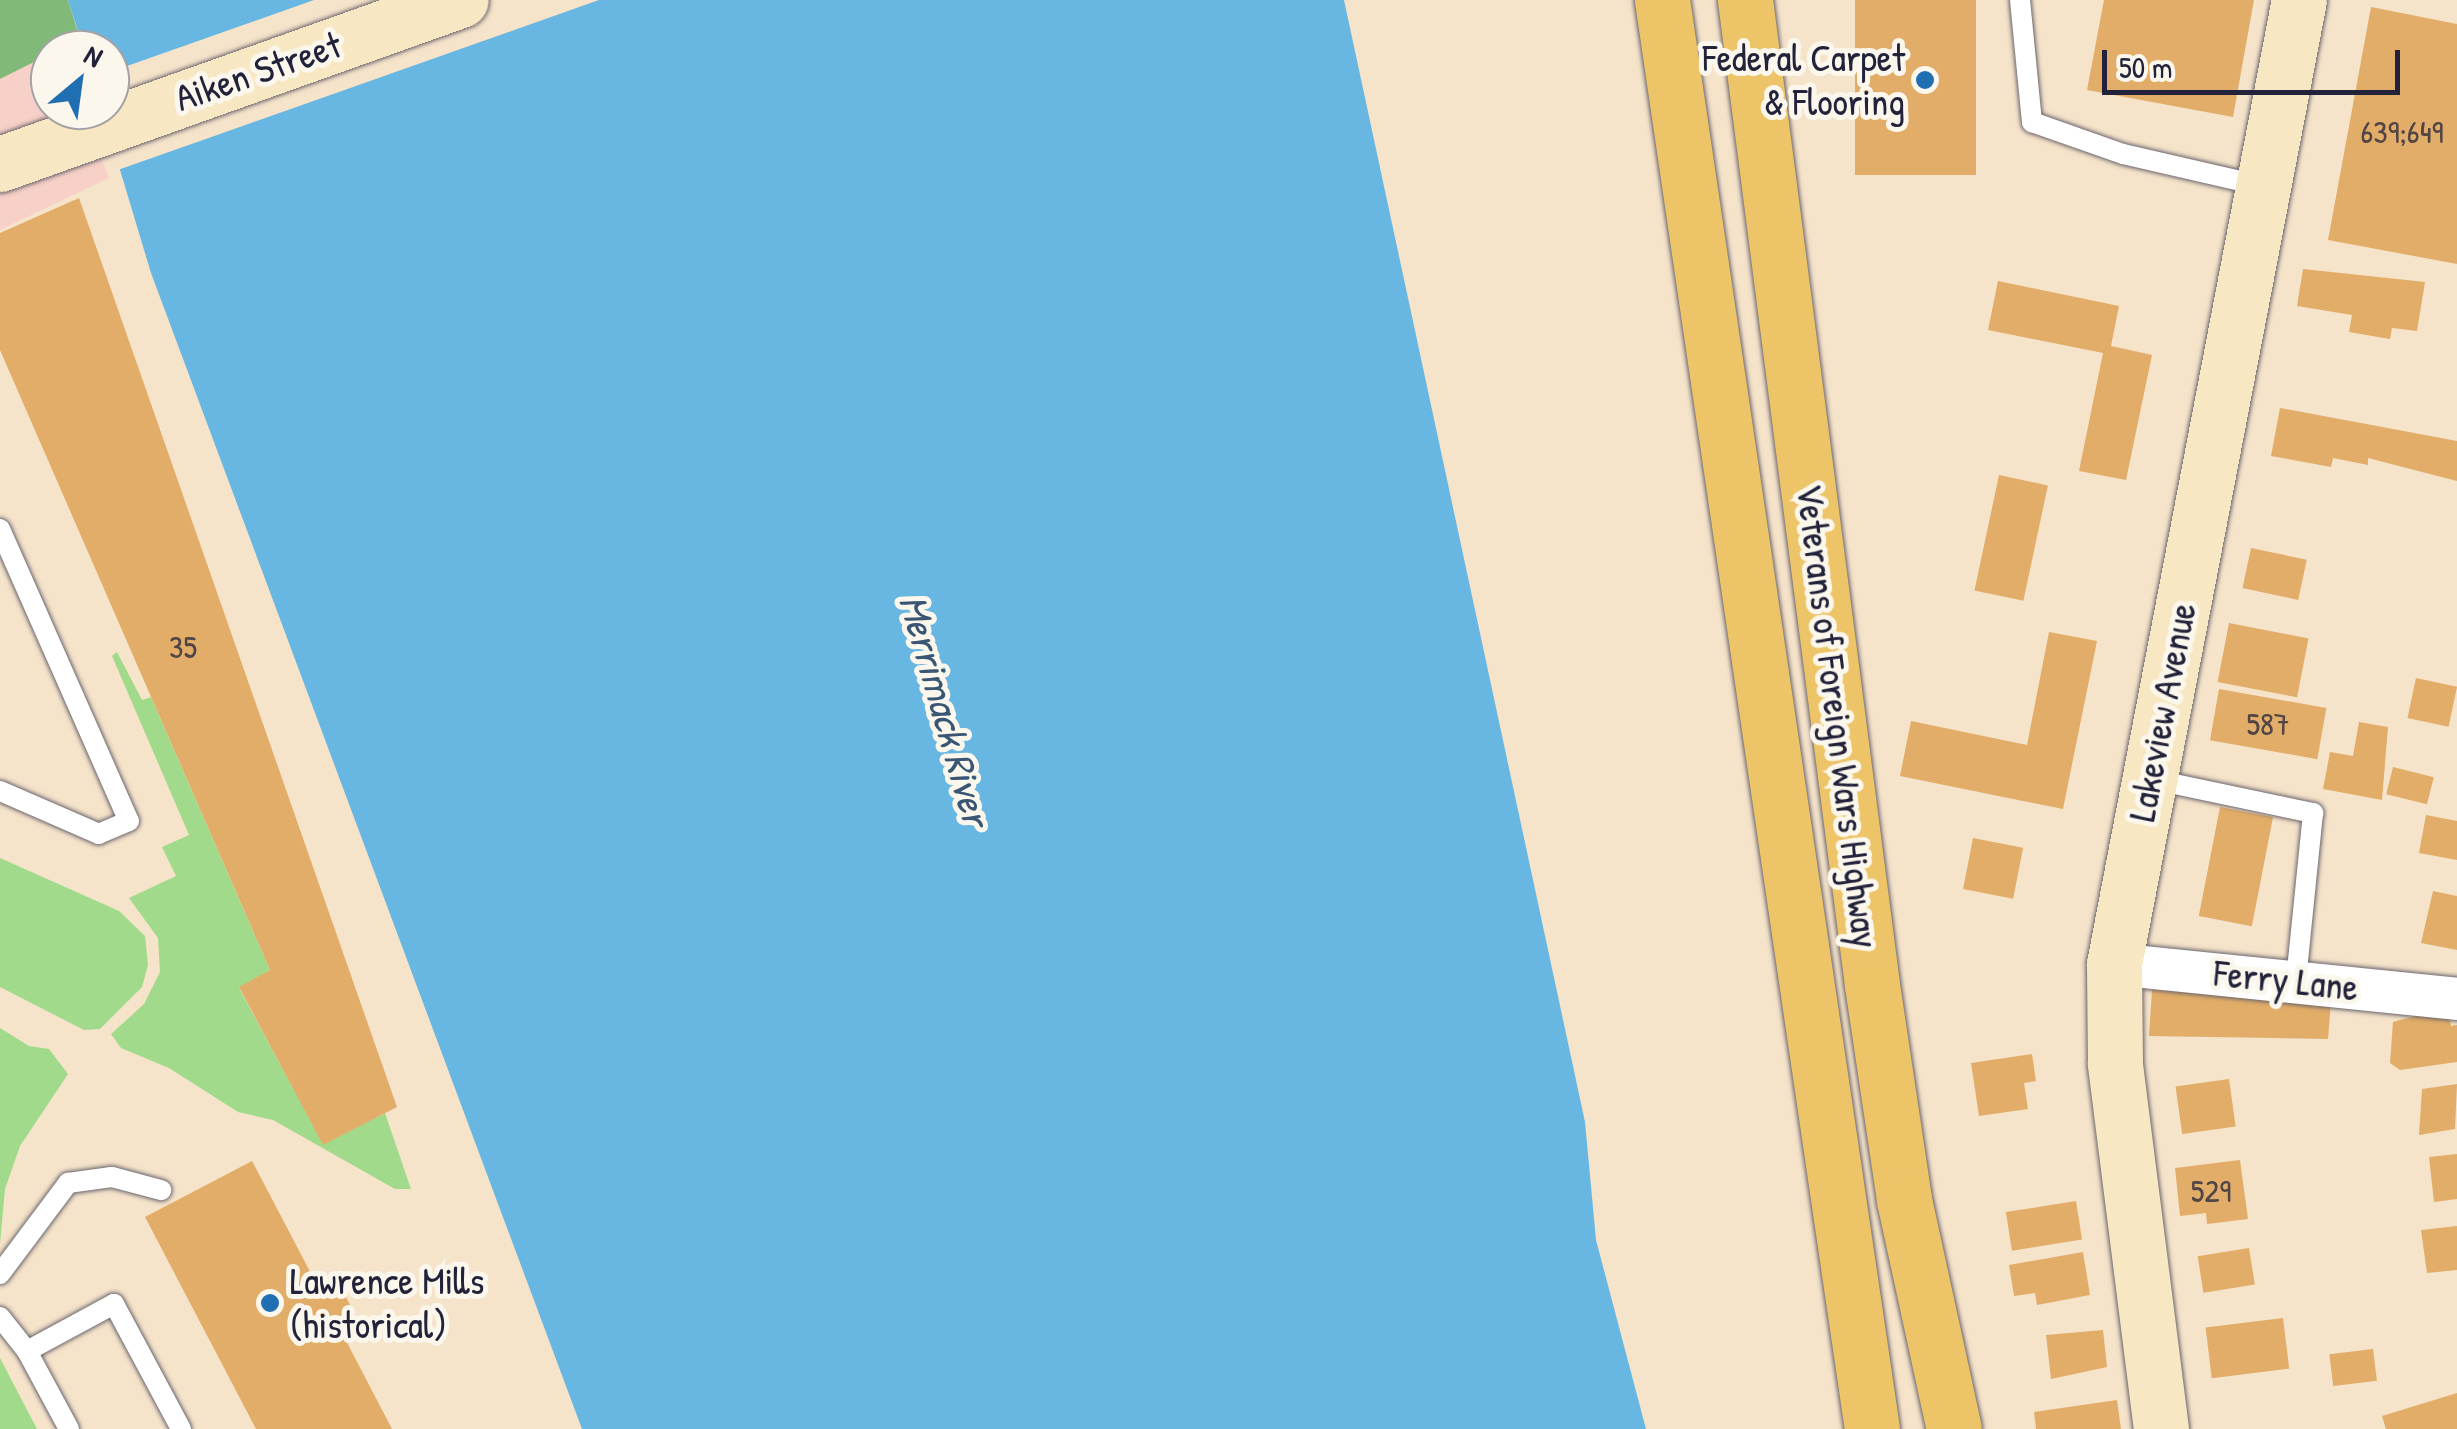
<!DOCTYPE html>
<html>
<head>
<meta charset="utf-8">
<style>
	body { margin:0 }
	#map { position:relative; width:2457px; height:1429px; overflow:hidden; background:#f5e3ca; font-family:"Patrick Hand",sans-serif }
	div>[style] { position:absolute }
	.built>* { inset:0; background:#f7d1c8 }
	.green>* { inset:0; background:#a2da8c }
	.forest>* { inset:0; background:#81ba78 }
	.water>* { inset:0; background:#68b6e2 }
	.pier>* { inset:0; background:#f5e3ca }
	.building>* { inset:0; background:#e2ad68; transform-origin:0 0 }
	.roads { filter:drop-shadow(0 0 2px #6c666d) drop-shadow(0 0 2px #6c666d) }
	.lane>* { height:20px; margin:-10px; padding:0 10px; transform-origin:10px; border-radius:10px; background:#fff }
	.street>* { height:42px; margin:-21px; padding:0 21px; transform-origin:21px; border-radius:21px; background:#fff }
	.secondary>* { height:55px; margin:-27.5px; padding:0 27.5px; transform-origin:27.5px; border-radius:27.5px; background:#f8e7c3 }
	.primary>* { height:55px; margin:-27.5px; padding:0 27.5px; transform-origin:27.5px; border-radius:27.5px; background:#eec469 }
	.dots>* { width:28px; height:28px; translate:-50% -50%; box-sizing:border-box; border:5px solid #fbf7ec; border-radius:50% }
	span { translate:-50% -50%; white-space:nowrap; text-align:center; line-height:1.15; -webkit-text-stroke:10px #fbf7ec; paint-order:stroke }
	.number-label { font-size:32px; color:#524546 }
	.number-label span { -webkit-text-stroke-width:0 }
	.poi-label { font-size:38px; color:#22223b }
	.right { translate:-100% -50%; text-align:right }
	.left { translate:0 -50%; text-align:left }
	.street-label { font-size:38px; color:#22223b }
	.water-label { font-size:40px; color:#3a5675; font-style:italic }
	.north { position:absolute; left:30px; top:30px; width:100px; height:100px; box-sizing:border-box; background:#fbf7ec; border:2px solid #a4a2a5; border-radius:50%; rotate:29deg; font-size:28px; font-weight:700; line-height:40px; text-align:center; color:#22223b }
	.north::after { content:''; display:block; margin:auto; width:35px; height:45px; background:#1f6fb2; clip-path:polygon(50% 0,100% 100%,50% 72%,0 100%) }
	.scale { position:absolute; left:2102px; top:50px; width:298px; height:45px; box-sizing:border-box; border:5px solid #22223b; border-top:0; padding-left:12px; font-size:30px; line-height:35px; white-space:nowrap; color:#22223b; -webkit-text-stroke:8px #fbf7ec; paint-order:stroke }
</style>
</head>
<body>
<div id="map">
	<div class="built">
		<i style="clip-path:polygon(0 0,54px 0,65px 50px,50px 50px,50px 110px,83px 110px,109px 178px,0 230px)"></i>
	</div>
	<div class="green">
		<i style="clip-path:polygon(117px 652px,142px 700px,151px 697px,270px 970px,239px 988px,323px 1144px,385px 1113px,411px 1189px,395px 1189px,273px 1120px,238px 1112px,169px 1068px,121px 1048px,111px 1034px,144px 1004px,160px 972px,158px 938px,129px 898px,176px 876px,162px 847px,189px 835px,112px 656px)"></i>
		<i style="clip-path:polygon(0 858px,119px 911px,145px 936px,148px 965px,142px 987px,100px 1029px,84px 1030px,0 987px)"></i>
		<i style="clip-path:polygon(0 1028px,29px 1046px,49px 1049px,68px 1074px,20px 1146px,5px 1189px,0 1244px)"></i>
		<i style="clip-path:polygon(0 1358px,37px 1429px,0 1429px)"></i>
	</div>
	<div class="forest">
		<i style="clip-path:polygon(0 0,68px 0,80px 39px,0 79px)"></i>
	</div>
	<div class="water">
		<i style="clip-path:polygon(68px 0,1344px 0,1585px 1122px,1596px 1240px,1646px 1429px,582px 1429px,151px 273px,102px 110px,110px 110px,110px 50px,84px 50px)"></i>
	</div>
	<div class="pier">
		<i style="clip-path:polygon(314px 0,599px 0,115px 171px,97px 111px,110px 110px,110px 72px)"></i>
	</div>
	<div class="building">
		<i style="left:1855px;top:0;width:121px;height:175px"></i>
		<i style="clip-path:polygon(2104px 0,2254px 0,2233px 117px,2087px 90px)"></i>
		<i style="clip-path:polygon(2371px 7px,2457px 24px,2457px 264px,2328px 240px)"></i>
		<i style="clip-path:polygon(79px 198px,397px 1107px,323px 1145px,239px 987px,270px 970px,0 350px,0 233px)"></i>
		<i style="clip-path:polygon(2303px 269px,2425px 282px,2417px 331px,2392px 328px,2390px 339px,2349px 332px,2352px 315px,2297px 306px)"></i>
		<i style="clip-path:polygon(1998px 281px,2119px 306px,2111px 346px,2152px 355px,2126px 480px,2079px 471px,2103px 353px,1988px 330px)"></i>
		<i style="clip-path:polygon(2280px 408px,2457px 441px,2457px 481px,2368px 458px,2368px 465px,2333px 458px,2331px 467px,2271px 456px)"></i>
		<i style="left:1999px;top:475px;width:50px;height:118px;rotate:12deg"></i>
		<i style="left:2251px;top:548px;width:57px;height:41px;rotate:12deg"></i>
		<i style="left:2229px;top:623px;width:81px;height:60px;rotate:11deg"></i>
		<i style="clip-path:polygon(2049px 632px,2097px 641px,2063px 809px,1900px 776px,1911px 721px,2027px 745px)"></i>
		<i style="left:2416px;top:678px;width:42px;height:41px;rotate:12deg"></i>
		<i style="left:2219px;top:689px;width:109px;height:52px;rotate:10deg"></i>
		<i style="clip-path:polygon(2359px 722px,2388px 727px,2382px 800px,2323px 789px,2330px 752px,2353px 756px)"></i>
		<i style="left:2393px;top:767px;width:42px;height:28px;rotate:14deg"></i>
		<i style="left:2220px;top:807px;width:54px;height:111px;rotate:11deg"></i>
		<i style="clip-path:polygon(2426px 815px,2457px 821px,2457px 860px,2419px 853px)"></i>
		<i style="left:1973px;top:838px;width:51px;height:52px;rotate:11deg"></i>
		<i style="clip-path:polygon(2433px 891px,2457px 896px,2457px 950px,2421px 943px)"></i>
		<i style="clip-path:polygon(2152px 990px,2331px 1001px,2328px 1039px,2149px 1036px)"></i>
		<i style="clip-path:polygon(2448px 1007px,2451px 1026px,2457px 1025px,2457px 1062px,2400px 1070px,2390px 1063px,2393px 1022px)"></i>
		<i style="clip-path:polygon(2032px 1054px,2036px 1081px,2024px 1083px,2028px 1109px,1979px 1116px,1971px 1063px)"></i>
		<i style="left:2229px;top:1079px;width:48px;height:54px;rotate:82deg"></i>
		<i style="clip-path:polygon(2457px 1084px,2455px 1129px,2419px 1135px,2422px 1089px)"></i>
		<i style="clip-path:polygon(2457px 1154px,2457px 1199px,2434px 1202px,2429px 1157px)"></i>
		<i style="clip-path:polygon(2240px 1160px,2248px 1219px,2207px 1224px,2206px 1213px,2180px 1216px,2175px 1168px)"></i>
		<i style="clip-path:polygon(252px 1161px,316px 1283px,334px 1274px,360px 1324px,342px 1333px,392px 1429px,256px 1429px,145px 1217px)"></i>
		<i style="left:2076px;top:1201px;width:39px;height:71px;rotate:81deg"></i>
		<i style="clip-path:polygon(2457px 1226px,2457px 1270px,2427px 1273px,2421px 1230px)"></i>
		<i style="left:2249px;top:1248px;width:37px;height:52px;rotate:81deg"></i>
		<i style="clip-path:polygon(2083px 1252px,2090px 1295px,2037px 1305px,2035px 1293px,2014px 1296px,2009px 1265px)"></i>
		<i style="left:2283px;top:1318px;width:51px;height:78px;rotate:83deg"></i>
		<i style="clip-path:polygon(2103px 1330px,2107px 1367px,2051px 1379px,2046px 1335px)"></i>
		<i style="left:2373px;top:1349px;width:32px;height:44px;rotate:83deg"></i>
		<i style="clip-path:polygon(2457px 1393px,2457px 1429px,2386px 1429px,2382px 1416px)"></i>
		<i style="clip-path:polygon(2117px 1400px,2121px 1429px,2036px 1429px,2034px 1412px)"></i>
	</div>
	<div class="roads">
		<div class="lane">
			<i style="left:2020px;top:0;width:123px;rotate:84.4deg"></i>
			<i style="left:2032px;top:122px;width:96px;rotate:19.4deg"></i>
			<i style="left:2123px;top:154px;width:144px;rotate:12.9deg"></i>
			<i style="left:0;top:529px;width:319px;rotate:66.2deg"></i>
			<i style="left:129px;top:821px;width:33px;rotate:157deg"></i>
			<i style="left:99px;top:834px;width:108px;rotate:-156.5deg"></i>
			<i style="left:2151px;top:779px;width:166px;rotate:11.9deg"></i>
			<i style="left:2313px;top:813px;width:167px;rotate:95.8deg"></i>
			<i style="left:0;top:1274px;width:114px;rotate:-53.2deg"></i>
			<i style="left:68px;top:1183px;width:44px;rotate:-7.8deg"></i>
			<i style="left:112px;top:1177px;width:51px;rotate:14.9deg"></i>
			<i style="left:0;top:1317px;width:43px;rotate:51.5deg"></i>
			<i style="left:69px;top:1429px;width:89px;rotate:-118.3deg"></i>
			<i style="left:27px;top:1351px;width:99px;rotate:-28.4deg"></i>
			<i style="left:114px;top:1304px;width:142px;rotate:61.8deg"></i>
		</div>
		<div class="street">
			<i style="left:2114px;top:964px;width:345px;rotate:5.8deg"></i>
		</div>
		<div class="secondary">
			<i style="left:0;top:164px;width:489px;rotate:-19.6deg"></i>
			<i style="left:2161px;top:1429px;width:369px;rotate:-97.2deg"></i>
			<i style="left:2115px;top:1063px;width:99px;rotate:-90.6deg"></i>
			<i style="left:2114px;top:964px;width:982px;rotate:-79.14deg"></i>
		</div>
		<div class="primary">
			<i style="left:1662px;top:0;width:1444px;rotate:81.64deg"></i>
			<i style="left:1745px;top:0;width:993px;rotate:82.65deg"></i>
			<i style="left:1872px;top:985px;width:217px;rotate:81.5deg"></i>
			<i style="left:1904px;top:1200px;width:234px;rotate:77.7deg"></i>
		</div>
	</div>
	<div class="dots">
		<i style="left:1925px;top:80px;background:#1f6fb2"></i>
		<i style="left:270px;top:1303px;background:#1f6fb2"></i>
	</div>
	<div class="number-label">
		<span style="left:2402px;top:132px">639;649</span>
		<span style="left:183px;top:647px">35</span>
		<span style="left:2268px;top:724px">587</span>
		<span style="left:2211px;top:1191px">529</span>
	</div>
	<div class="poi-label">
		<span class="right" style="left:1905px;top:80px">Federal Carpet<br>&amp; Flooring</span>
		<span class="left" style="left:290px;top:1303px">Lawrence Mills<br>(historical)</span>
	</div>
	<div class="street-label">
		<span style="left:258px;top:71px;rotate:-19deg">Aiken Street</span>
		<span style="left:2162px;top:712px;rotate:-79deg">Lakeview Avenue</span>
		<span style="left:1838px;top:716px;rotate:83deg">Veterans of Foreign Wars Highway</span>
		<span style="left:2286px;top:980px;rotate:6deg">Ferry Lane</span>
	</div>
	<div class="water-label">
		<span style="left:946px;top:710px;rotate:74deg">Merrimack River</span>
	</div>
	<div class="north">N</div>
	<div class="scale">50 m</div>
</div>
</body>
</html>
